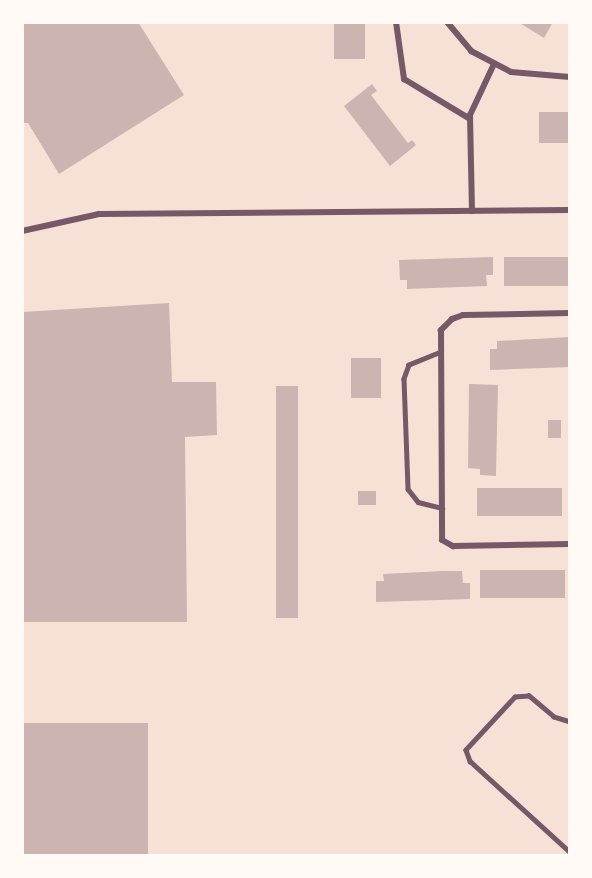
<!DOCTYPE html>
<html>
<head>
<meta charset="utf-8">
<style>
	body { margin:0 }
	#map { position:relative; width:592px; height:878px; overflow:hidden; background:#f7e1d7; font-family:"Playfair Display",serif }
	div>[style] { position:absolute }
	.building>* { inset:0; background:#ccb4b1; transform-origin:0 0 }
	.service>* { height:4.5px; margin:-2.25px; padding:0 2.25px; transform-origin:2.25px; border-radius:2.25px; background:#755966 }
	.minor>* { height:6px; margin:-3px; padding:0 3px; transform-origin:3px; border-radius:3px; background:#755966 }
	span { translate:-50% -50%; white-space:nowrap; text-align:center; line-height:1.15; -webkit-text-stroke:4.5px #fffaf5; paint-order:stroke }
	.frame { position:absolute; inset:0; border:24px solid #fffaf5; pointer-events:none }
</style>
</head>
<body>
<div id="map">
	<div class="building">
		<i style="clip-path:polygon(22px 22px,138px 22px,184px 95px,59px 174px,28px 123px,22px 123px)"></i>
		<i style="left:334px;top:22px;width:31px;height:37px"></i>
		<i style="clip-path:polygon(518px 22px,553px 22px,544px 38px)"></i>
		<i style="clip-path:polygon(372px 84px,377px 91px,371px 95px,408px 143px,412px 140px,416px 145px,390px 166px,344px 106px)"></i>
		<i style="left:570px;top:112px;width:31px;height:31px;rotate:90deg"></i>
		<i style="clip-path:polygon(493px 257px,493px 275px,486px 275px,487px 286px,407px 289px,407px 280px,400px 280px,399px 260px)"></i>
		<i style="left:570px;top:257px;width:29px;height:66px;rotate:90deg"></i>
		<i style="clip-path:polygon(169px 303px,172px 382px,216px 382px,217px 435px,185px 437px,187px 622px,22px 622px,22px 312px)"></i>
		<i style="clip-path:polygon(570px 337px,570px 367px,490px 370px,490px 349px,497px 349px,497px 341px)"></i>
		<i style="left:351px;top:358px;width:30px;height:40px"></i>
		<i style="clip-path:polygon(469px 384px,498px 385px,496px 476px,480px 475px,480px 469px,468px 468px)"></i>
		<i style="left:276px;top:386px;width:22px;height:232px"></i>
		<i style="left:548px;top:420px;width:13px;height:18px"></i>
		<i style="left:562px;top:488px;width:28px;height:85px;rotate:90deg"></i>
		<i style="left:358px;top:491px;width:18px;height:14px"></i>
		<i style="left:565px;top:570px;width:28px;height:85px;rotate:90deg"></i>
		<i style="clip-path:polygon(443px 571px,462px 571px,463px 583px,470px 583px,470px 599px,376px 602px,376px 581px,384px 581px,383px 574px)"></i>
		<i style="left:23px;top:723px;width:125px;height:133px"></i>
	</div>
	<div class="service">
		<i style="left:441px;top:352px;width:35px;rotate:158deg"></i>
		<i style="left:409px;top:365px;width:15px;rotate:110deg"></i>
		<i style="left:404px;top:379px;width:110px;rotate:87.9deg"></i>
		<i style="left:408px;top:489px;width:16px;rotate:52deg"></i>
		<i style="left:418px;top:502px;width:25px;rotate:14deg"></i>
		<i style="left:570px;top:722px;width:17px;rotate:-163deg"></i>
		<i style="left:554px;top:717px;width:33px;rotate:-140deg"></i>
		<i style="left:529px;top:696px;width:14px;rotate:176deg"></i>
		<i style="left:515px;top:697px;width:72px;rotate:132.8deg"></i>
		<i style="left:466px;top:750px;width:12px;rotate:70deg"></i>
		<i style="left:470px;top:761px;width:135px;rotate:42.3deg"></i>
	</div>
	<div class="minor">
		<i style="left:396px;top:22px;width:58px;rotate:82deg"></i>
		<i style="left:404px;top:79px;width:77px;rotate:31.2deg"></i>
		<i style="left:447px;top:22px;width:38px;rotate:50deg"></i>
		<i style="left:471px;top:51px;width:45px;rotate:27.7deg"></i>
		<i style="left:511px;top:72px;width:59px;rotate:4.8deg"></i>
		<i style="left:472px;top:211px;width:96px;rotate:-91.2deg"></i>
		<i style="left:470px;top:115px;width:56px;rotate:-64.8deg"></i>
		<i style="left:22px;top:231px;width:79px;rotate:-12.4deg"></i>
		<i style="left:99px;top:214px;width:471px;rotate:-0.5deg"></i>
		<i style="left:570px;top:313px;width:107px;rotate:178.9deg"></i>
		<i style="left:463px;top:315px;width:12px;rotate:160deg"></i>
		<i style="left:452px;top:319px;width:16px;rotate:135deg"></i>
		<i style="left:441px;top:330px;width:210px;rotate:89.7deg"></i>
		<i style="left:442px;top:540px;width:13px;rotate:29deg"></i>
		<i style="left:453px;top:546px;width:117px;rotate:-1deg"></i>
	</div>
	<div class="frame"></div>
</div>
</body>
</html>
